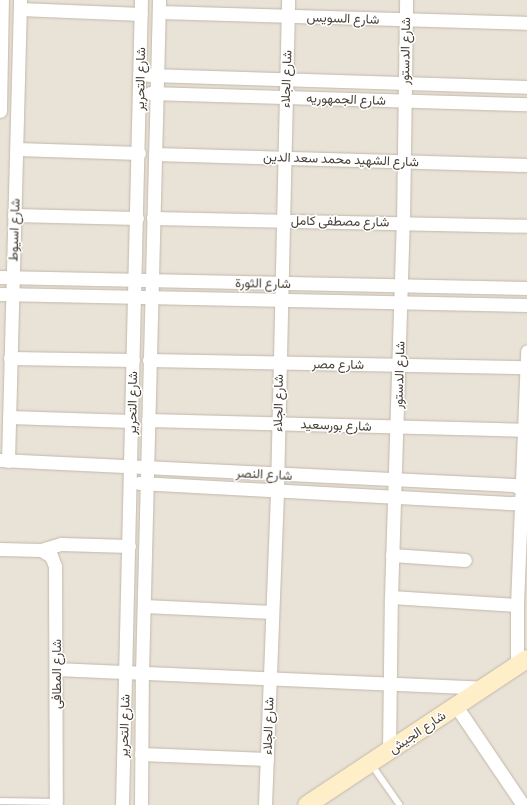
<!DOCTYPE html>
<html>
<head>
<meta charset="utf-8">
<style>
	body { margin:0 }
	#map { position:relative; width:527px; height:805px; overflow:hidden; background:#f5f0e8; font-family:"Exo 2",Vazirmatn,sans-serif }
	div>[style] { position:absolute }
	.residential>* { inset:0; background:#e9e2d6; transform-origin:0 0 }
	.roads { filter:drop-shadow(0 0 1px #c1b8ab) drop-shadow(0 0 1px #c1b8ab) }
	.service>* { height:6px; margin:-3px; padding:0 3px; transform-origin:3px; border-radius:3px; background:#fff }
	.minor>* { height:13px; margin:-6.5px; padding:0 6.5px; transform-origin:6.5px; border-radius:6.5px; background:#fff }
	.secondary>* { height:18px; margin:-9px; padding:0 9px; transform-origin:9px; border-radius:9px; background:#ffefc8 }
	span { translate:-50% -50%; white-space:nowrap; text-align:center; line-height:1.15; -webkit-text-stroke:3px #fff; paint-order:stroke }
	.street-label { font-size:13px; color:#494137 }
</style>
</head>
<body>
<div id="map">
	<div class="residential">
		<i style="left:0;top:0;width:527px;height:805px"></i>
	</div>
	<div class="roads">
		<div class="service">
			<i style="left:371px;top:764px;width:49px;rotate:55deg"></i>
			<i style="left:0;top:801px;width:56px;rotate:1deg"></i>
		</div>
		<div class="minor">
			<i style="left:20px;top:9px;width:121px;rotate:2.4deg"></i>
			<i style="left:159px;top:12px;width:368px;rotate:1.7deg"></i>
			<i style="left:149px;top:75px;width:378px;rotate:1.8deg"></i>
			<i style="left:150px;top:93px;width:377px;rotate:1.7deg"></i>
			<i style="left:0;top:111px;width:111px;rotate:-89deg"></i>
			<i style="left:17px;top:149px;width:122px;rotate:1.9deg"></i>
			<i style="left:155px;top:154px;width:372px;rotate:1.7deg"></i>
			<i style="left:14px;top:215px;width:123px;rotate:1.4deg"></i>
			<i style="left:153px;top:218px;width:374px;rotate:1.2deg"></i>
			<i style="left:0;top:277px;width:527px;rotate:1.2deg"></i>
			<i style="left:0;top:294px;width:527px;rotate:1.2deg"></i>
			<i style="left:10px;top:358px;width:123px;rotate:0.9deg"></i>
			<i style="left:149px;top:360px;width:378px;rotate:1.1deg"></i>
			<i style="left:9px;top:417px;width:123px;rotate:1.9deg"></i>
			<i style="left:148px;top:420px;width:375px;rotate:1.5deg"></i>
			<i style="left:0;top:460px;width:514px;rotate:2.79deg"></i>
			<i style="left:513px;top:485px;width:15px;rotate:20deg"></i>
			<i style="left:8px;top:461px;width:461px;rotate:-88.5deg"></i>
			<i style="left:139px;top:483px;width:374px;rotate:3.1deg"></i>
			<i style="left:512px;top:503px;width:15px;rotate:-4deg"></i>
			<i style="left:0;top:549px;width:41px;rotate:1.4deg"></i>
			<i style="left:41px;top:550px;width:12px;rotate:31deg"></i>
			<i style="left:51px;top:556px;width:11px;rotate:68deg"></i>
			<i style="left:55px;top:566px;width:239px;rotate:89.8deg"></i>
			<i style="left:41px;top:550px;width:21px;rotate:-17deg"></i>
			<i style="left:61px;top:544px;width:68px;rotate:1.7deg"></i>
			<i style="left:392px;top:555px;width:73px;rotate:3.9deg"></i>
			<i style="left:391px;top:597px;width:126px;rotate:3.6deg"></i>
			<i style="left:144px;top:606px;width:128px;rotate:2.7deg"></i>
			<i style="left:517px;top:665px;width:60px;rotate:-90deg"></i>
			<i style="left:517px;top:605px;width:254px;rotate:-87.7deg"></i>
			<i style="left:56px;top:669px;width:427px;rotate:2.5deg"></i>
			<i style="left:456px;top:706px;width:120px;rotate:55.9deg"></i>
			<i style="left:389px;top:751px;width:154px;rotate:-89.3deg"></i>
			<i style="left:391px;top:597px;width:374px;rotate:-88.2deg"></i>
			<i style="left:403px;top:223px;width:223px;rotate:-89.2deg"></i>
			<i style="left:141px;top:754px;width:126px;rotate:2.3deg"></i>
			<i style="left:122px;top:805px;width:805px;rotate:-88.65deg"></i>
			<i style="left:141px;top:805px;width:132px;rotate:-89.6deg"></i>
			<i style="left:142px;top:673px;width:673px;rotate:-88.55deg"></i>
			<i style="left:265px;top:805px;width:315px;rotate:-87.8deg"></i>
			<i style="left:277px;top:490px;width:490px;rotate:-88.7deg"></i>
		</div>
		<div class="secondary">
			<i style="left:307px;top:805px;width:264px;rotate:-33.6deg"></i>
		</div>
	</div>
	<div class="street-label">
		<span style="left:343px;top:18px;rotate:2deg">شارع السويس</span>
		<span style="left:405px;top:51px;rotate:-89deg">شارع الدستور</span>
		<span style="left:140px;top:79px;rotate:-89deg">شارع التحرير</span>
		<span style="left:286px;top:79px;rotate:-88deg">شارع الجلاء</span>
		<span style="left:346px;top:99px;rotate:2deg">شارع الجمهوريه</span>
		<span style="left:341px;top:159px;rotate:2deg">شارع الشهيد محمد سعد الدين</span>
		<span style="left:340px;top:221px;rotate:1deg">شارع مصطفى كامل</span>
		<span style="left:14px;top:230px;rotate:-88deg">شارع اسيوط</span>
		<span style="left:263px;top:283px;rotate:1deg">شارع الثورة</span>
		<span style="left:338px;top:364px;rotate:1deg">شارع مصر</span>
		<span style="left:399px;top:375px;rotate:-88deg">شارع الدستور</span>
		<span style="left:132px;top:403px;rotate:-89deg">شارع التحرير</span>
		<span style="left:278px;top:403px;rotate:-89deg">شارع الجلاء</span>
		<span style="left:336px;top:425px;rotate:2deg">شارع بورسعيد</span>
		<span style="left:264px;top:474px;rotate:3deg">شارع النصر</span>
		<span style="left:56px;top:674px;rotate:-90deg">شارع المطافى</span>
		<span style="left:124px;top:726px;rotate:-88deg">شارع التحرير</span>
		<span style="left:268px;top:726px;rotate:-88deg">شارع الجلاء</span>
		<span style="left:417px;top:732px;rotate:-34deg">شارع الجيش</span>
	</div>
</div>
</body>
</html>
